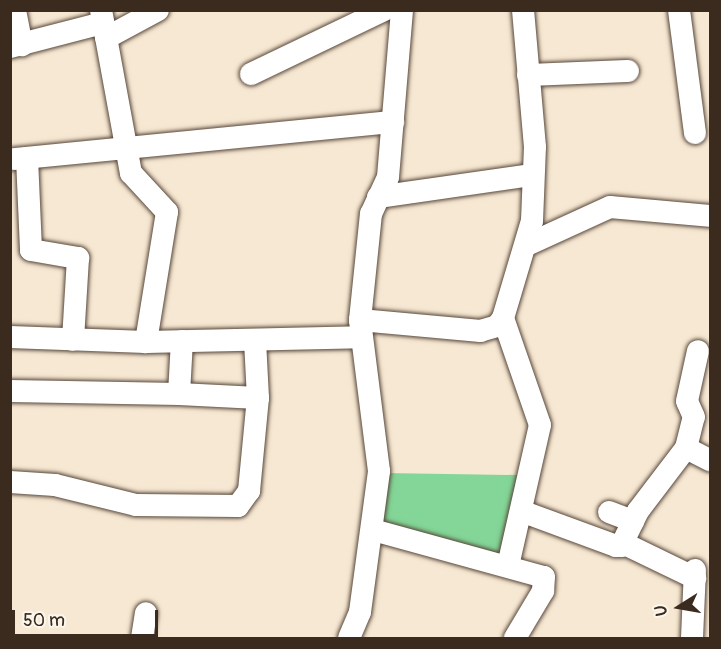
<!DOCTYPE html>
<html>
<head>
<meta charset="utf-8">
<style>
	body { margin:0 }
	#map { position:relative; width:721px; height:649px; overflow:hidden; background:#f7e8d3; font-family:Pangolin,sans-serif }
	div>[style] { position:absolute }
	.green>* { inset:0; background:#83d697 }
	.roads { filter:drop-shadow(0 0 2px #574639) drop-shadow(0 0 2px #574639) }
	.street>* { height:22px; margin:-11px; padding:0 11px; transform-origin:11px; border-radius:11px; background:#fff }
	span { translate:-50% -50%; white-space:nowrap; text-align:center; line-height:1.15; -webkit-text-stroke:5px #fbf7ec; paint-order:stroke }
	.frame { position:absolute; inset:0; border:12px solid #3b2a1e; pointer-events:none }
	.north { position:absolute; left:649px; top:577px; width:60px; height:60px; -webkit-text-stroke:4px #fbf7ec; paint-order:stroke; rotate:259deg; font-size:16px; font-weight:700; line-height:24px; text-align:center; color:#3b2a1e }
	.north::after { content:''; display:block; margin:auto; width:21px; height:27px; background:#3b2a1e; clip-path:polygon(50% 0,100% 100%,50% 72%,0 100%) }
	.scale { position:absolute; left:12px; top:610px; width:146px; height:27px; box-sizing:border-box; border:3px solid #3b2a1e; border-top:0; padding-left:8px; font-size:18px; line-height:21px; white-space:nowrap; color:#3b2a1e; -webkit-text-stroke:4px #fbf7ec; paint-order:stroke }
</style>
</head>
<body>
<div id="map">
	<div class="green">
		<i style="clip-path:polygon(383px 473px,518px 475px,498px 570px,381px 540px)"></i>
	</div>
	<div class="roads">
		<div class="street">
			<i style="left:15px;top:10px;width:36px;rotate:79deg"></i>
			<i style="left:101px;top:10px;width:166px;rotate:79.6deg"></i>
			<i style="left:131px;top:173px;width:53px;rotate:47.3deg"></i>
			<i style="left:167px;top:212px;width:132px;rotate:99.2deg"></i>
			<i style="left:679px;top:10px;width:124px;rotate:82.6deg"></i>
			<i style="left:106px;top:38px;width:59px;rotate:-28.3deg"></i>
			<i style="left:10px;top:47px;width:96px;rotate:-14.5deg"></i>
			<i style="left:251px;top:74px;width:148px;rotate:-25.7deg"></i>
			<i style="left:528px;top:75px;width:100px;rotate:-2.3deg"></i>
			<i style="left:27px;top:158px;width:92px;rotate:87.5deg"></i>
			<i style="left:31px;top:250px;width:48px;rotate:9.7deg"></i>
			<i style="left:78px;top:258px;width:82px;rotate:93.5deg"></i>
			<i style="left:14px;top:159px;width:381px;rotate:-5.6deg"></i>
			<i style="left:378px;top:197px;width:154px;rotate:-8.2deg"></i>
			<i style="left:529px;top:244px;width:89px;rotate:-24.6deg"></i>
			<i style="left:610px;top:207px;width:100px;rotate:5.1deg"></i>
			<i style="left:503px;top:318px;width:113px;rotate:70.9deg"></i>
			<i style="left:540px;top:425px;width:145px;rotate:102.8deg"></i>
			<i style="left:360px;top:320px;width:121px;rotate:5.2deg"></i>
			<i style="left:480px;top:331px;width:18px;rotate:-16deg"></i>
			<i style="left:497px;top:326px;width:10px;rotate:-53deg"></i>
			<i style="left:503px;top:318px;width:101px;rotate:-73.4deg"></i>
			<i style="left:532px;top:221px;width:74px;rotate:-87.7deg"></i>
			<i style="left:535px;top:147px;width:138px;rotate:-95deg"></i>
			<i style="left:10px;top:337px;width:136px;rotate:2.1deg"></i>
			<i style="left:146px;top:342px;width:214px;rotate:-1.3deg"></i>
			<i style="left:10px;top:391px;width:169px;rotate:1deg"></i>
			<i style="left:179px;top:394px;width:53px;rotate:-86.8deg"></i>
			<i style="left:179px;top:394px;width:79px;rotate:2.9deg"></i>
			<i style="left:686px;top:448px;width:27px;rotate:27deg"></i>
			<i style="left:10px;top:482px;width:45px;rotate:3.8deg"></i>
			<i style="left:55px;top:485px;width:83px;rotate:13.9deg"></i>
			<i style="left:136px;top:505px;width:102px;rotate:0.6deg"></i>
			<i style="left:238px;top:506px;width:19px;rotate:-54deg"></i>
			<i style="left:249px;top:491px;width:93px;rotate:-84.5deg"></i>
			<i style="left:258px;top:398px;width:58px;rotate:-93deg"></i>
			<i style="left:521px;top:511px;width:101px;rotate:20.2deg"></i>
			<i style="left:616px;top:546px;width:11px;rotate:-5deg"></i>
			<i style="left:627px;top:545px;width:76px;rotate:25.9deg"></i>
			<i style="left:609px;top:512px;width:26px;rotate:21deg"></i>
			<i style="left:373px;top:530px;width:177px;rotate:15.4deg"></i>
			<i style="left:544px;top:577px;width:14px;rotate:94deg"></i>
			<i style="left:543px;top:591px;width:55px;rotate:120.8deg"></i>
			<i style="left:621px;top:546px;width:39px;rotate:-64deg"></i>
			<i style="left:638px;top:511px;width:79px;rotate:-52.7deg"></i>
			<i style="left:686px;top:448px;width:32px;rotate:-76deg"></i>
			<i style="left:694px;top:417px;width:17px;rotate:-114deg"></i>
			<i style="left:687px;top:401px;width:51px;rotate:-77.6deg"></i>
			<i style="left:142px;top:638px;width:25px;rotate:-81deg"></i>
			<i style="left:349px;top:638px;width:28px;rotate:-67deg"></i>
			<i style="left:360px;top:612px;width:142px;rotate:-82.3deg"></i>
			<i style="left:379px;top:471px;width:152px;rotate:-97.2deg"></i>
			<i style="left:360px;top:320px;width:107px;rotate:-84.1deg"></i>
			<i style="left:371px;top:214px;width:41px;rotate:-65.3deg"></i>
			<i style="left:388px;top:177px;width:168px;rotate:-85.2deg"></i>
			<i style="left:692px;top:638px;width:68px;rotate:-87.5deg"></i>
		</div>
	</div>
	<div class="frame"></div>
	<div class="north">U</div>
	<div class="scale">50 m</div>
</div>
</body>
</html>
